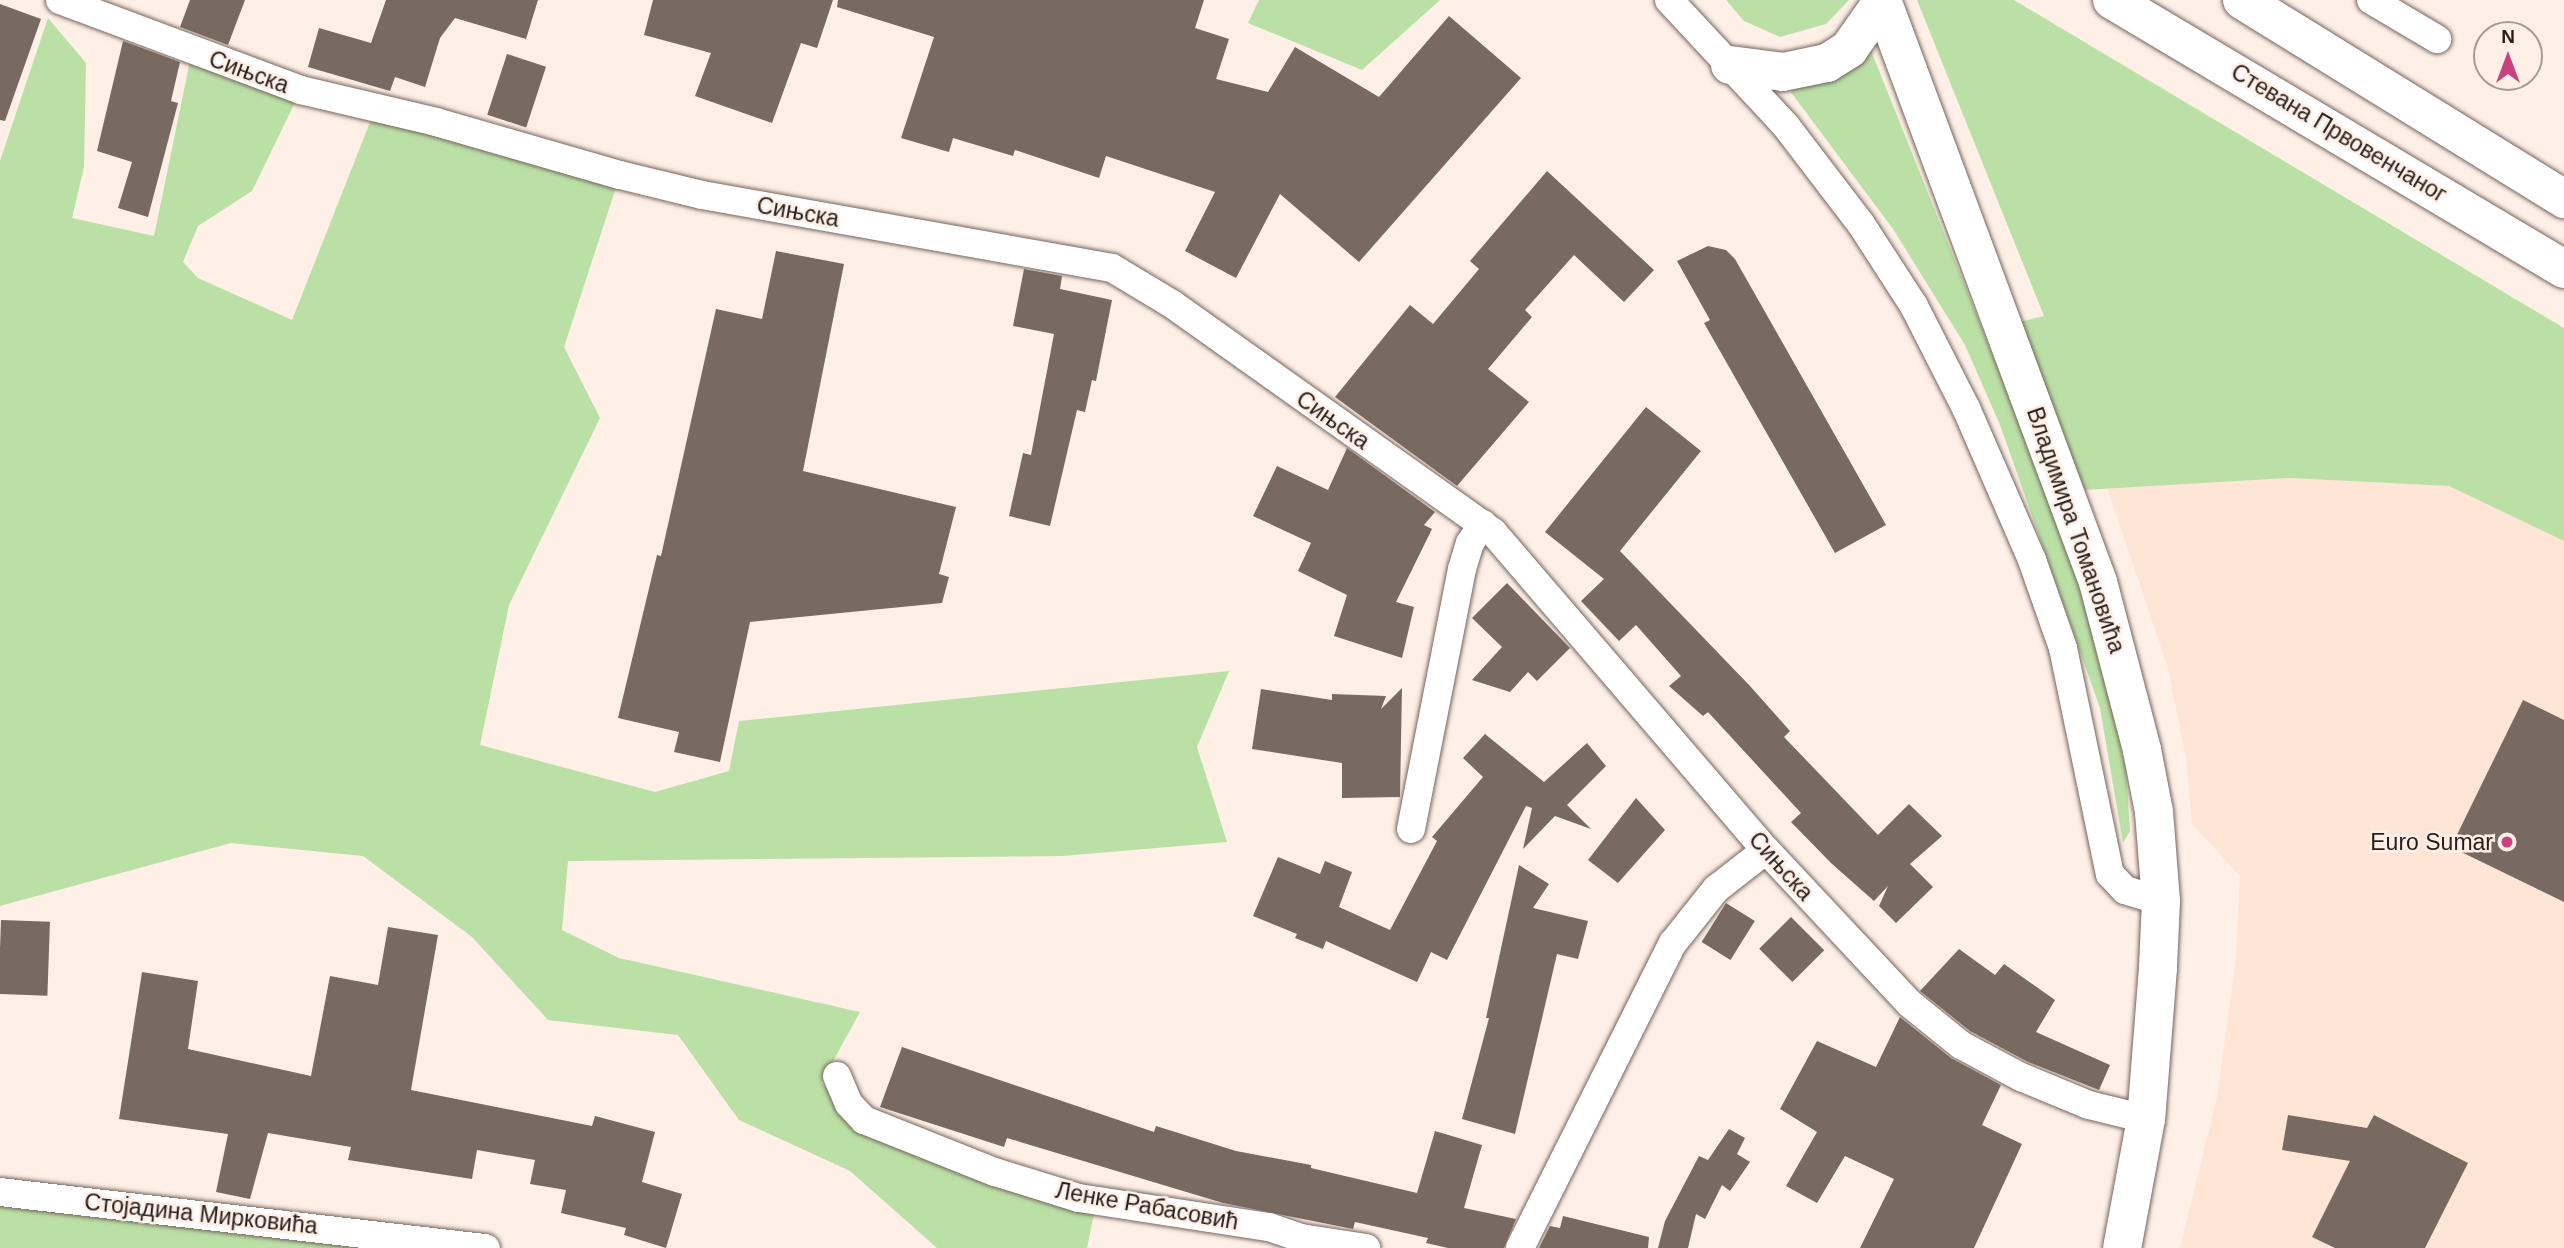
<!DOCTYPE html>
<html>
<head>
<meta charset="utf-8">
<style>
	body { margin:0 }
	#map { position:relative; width:2564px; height:1248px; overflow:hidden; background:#feefe7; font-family:Arial,sans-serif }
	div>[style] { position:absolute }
	.built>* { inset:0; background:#fee5d6 }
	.green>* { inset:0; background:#bbe0a6 }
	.building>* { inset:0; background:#796a61; transform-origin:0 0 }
	.roads { filter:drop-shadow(0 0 2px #74655c) drop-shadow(0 0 2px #74655c) }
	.street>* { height:28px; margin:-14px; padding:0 14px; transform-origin:14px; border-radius:14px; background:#fff }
	.secondary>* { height:38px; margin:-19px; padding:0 19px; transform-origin:19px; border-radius:19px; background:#fff }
	.highway>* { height:38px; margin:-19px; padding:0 19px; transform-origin:19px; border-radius:19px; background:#fff }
	.dots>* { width:19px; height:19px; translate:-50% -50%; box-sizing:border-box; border:4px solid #feefe7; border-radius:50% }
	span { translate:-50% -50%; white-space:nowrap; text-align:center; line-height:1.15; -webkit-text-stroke:5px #feefe7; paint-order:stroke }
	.street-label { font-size:23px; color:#261f1c }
	.poi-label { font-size:23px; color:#261f1c }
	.right { translate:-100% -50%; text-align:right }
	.north { position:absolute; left:2473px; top:21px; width:70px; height:70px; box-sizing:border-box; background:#feefe7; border:2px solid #a89c96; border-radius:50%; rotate:0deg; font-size:19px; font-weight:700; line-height:28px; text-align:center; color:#261f1c }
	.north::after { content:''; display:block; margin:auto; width:24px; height:32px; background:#c9417e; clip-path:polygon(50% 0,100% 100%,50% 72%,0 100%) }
</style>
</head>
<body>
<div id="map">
	<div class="built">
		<i style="clip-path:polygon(2289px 478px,2449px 486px,2564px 541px,2564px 1248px,2180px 1248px,2217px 1097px,2236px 959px,2240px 876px,2192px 824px,2186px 758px,2168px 668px,2107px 487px)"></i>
	</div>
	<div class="green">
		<i style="clip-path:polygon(1259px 0,1440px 0,1362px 70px,1248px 23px)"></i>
		<i style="clip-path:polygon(1726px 0,1849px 0,1826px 24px,1780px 37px,1744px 21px)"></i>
		<i style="clip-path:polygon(1917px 0,2014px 0,2564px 328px,2564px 541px,2449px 486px,2289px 478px,2066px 491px,2002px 326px,2044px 316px)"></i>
		<i style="clip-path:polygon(48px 18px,86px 63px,84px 167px,72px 218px,154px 236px,192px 51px,301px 90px,252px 191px,198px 226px,183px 262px,198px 278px,292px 320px,376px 107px,620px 175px,564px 347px,600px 418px,509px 605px,480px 745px,655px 792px,729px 771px,739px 721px,1229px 671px,1197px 747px,1227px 842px,1062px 856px,568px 861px,562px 930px,619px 958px,860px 1012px,821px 1083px,864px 1120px,1095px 1209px,1087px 1248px,937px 1248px,850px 1171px,739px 1120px,678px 1035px,548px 1020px,472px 937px,363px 856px,231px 843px,0 906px,0 161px)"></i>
		<i style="clip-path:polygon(1870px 48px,2081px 576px,2126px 770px,2130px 831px,2123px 843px,2100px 708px,2000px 425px,1965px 345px,1893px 229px,1787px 87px)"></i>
		<i style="clip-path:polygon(0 1189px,486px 1248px,0 1248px)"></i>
	</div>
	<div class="building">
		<i style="clip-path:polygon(190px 0,245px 0,228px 45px,180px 27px)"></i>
		<i style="clip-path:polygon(386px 0,538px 0,526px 39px,455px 18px,440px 38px,425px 87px,395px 77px,390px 91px,308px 67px,319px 28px,371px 43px)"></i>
		<i style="clip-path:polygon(653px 0,833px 0,817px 48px,801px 43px,772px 123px,695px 96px,711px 53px,644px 35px)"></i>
		<i style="clip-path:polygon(838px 0,1204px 0,1195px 28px,1229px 39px,1216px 79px,1268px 92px,1295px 47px,1379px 97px,1449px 16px,1521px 78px,1359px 262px,1280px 194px,1236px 278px,1185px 251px,1215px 192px,1106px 156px,1099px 178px,1015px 150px,1013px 156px,953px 138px,949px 152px,901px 138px,934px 37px,837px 7px)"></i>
		<i style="clip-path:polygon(0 4px,41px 19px,5px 121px,0 120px)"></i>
		<i style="clip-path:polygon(123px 41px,180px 62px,171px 101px,178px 103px,148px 217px,118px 208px,132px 162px,97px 151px)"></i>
		<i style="left:507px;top:54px;width:41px;height:64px;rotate:18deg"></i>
		<i style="clip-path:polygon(1547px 171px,1654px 270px,1624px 302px,1574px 255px,1525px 310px,1532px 317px,1488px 369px,1529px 402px,1457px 486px,1335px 397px,1410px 305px,1433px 324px,1479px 269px,1470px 261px)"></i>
		<i style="clip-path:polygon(1708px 246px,1726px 250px,1735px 259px,1886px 525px,1835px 553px,1704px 323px,1710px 320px,1677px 261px)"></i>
		<i style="clip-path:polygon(776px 251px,844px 264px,803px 471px,956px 507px,939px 574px,949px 577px,942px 603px,750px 622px,720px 762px,674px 752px,679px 732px,618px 718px,657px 555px,661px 556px,716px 309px,762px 319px)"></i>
		<i style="clip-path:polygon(1024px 269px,1062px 276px,1060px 289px,1112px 300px,1096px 381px,1092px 380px,1085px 412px,1077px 410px,1050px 526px,1009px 516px,1023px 453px,1031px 455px,1054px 334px,1013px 326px)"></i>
		<i style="clip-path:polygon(1646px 407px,1701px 451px,1620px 551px,1750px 686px,1790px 731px,1784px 737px,1878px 835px,1909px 804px,1942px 836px,1910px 864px,1933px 887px,1896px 923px,1879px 906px,1888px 886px,1874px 901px,1831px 863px,1791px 822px,1801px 813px,1708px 712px,1703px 716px,1669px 686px,1681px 676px,1636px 625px,1619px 641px,1581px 601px,1604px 579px,1545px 532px)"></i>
		<i style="clip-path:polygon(1347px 448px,1435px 512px,1424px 525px,1432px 529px,1396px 602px,1414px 607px,1402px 658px,1334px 636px,1347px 595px,1298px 571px,1311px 543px,1253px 516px,1277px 466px,1328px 490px)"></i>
		<i style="clip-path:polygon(1507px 583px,1570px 648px,1537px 681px,1528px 672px,1510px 692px,1472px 680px,1502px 647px,1472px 618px)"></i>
		<i style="clip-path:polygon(1402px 688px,1400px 797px,1342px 798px,1342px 763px,1252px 749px,1261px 689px,1332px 700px,1332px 694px,1386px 696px,1381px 709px)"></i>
		<i style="clip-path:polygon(2523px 700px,2564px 720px,2564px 902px,2451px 847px)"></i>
		<i style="clip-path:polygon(1485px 734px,1544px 782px,1587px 743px,1606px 766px,1567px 805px,1591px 829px,1555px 816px,1523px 849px,1532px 808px,1526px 806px,1447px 960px,1431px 952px,1417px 982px,1326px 941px,1323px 949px,1295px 938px,1297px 934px,1253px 916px,1278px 857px,1320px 874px,1325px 861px,1352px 872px,1339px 907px,1390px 930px,1437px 841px,1432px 837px,1483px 777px,1463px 758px)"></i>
		<i style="clip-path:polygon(1636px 798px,1665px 830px,1618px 883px,1588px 860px)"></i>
		<i style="clip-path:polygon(1519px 865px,1549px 884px,1533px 908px,1588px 921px,1578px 959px,1557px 954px,1515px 1134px,1462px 1119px,1489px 1018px,1486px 1018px)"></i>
		<i style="left:1726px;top:903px;width:34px;height:46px;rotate:32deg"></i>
		<i style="left:1791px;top:917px;width:47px;height:45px;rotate:45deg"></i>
		<i style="left:1px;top:920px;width:49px;height:74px;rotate:2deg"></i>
		<i style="clip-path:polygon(388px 927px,438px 935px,411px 1090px,592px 1126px,595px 1116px,655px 1132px,642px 1182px,682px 1194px,666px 1248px,624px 1235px,626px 1228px,561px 1213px,566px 1190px,530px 1184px,535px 1160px,477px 1150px,472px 1179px,348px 1160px,351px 1147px,268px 1133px,250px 1199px,216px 1192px,228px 1134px,119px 1119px,142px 972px,198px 981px,188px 1049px,311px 1076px,330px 976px,378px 985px)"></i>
		<i style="clip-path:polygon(1959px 949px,1995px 975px,2004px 964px,2055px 1000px,2036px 1032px,2110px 1065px,2099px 1090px,2028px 1062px,1970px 1031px,1920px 991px)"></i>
		<i style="clip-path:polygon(1900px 1017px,1951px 1058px,2001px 1085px,1982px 1125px,2022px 1144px,1974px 1248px,1860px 1248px,1894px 1179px,1845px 1156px,1817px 1203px,1786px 1186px,1817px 1132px,1780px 1109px,1817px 1041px,1876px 1067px)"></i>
		<i style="clip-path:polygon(902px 1047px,1154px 1132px,1156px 1126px,1236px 1151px,1311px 1165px,1311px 1168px,1417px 1193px,1435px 1131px,1482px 1145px,1464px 1208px,1516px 1219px,1504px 1248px,1448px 1248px,1426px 1243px,1428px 1238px,1355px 1222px,1353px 1229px,1223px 1203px,1007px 1138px,1004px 1147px,880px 1107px)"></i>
		<i style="clip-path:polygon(2288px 1115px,2367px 1128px,2374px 1115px,2468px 1163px,2425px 1248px,2335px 1248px,2312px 1237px,2350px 1161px,2282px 1150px)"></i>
		<i style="clip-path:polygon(1729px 1129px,1745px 1138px,1737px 1154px,1750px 1162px,1730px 1191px,1722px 1185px,1705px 1219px,1696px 1214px,1688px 1248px,1658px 1248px,1665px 1221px,1699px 1156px,1708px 1160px)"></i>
		<i style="clip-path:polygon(1563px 1216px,1649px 1237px,1648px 1248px,1539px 1248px,1550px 1226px,1560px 1228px)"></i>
	</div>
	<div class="roads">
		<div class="street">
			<i style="left:60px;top:0;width:257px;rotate:20.5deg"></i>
			<i style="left:301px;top:90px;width:139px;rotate:13.3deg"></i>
			<i style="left:436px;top:122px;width:191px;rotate:16.1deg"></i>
			<i style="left:620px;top:175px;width:84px;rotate:13.7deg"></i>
			<i style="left:702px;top:195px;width:416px;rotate:10.1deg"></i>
			<i style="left:1112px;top:268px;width:70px;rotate:31deg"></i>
			<i style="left:1172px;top:304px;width:394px;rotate:35.4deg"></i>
			<i style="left:1493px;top:532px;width:419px;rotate:49.4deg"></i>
			<i style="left:1766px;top:850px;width:209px;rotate:46.9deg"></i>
			<i style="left:1909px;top:1003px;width:67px;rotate:38.9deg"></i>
			<i style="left:1961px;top:1045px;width:68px;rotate:28.1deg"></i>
			<i style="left:2021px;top:1077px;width:74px;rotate:22.4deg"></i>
			<i style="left:2089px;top:1105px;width:59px;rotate:13.8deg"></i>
			<i style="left:1669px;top:0;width:172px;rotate:47.1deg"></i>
			<i style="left:1786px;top:126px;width:123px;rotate:52.6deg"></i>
			<i style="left:1861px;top:224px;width:98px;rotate:57.1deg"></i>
			<i style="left:1914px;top:306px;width:114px;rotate:63deg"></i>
			<i style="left:1966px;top:408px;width:166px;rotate:66.5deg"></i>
			<i style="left:2032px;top:560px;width:93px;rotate:70.6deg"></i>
			<i style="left:2063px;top:648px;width:231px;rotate:78.3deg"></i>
			<i style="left:2110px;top:874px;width:22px;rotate:47deg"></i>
			<i style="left:2125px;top:890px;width:38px;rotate:17deg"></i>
			<i style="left:2371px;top:0;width:77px;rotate:30.6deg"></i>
			<i style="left:1411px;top:829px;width:265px;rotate:-78.9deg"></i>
			<i style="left:1462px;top:569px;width:27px;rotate:-73deg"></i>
			<i style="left:1470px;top:543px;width:23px;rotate:-56deg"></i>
			<i style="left:837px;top:1076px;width:30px;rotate:67deg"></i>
			<i style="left:849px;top:1104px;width:22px;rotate:47deg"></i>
			<i style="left:864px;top:1120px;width:141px;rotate:21.7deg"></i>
			<i style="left:995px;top:1172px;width:88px;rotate:17.2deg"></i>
			<i style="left:1079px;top:1198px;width:192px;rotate:8.7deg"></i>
			<i style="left:1269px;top:1227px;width:34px;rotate:19deg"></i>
			<i style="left:1301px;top:1238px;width:66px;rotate:8.7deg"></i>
			<i style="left:0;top:1192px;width:489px;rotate:6.6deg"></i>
			<i style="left:1520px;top:1248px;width:341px;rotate:-63.4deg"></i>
			<i style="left:1673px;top:943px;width:69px;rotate:-51.5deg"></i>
			<i style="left:1716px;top:889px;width:63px;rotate:-38deg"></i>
		</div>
		<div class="secondary">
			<i style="left:1882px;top:0;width:621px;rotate:69.64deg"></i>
			<i style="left:2098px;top:582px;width:174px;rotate:75.3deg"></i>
			<i style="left:2142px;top:750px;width:63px;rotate:79deg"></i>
			<i style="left:2154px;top:812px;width:89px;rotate:85.5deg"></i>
			<i style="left:2161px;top:901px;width:67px;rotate:92.6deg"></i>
			<i style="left:2158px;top:968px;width:151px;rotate:94.5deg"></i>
			<i style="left:2146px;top:1119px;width:131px;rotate:100.5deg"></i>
			<i style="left:1730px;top:65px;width:53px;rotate:7.5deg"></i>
			<i style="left:1783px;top:72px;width:45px;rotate:-11.6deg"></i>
			<i style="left:1827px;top:63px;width:26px;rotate:-32deg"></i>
			<i style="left:1849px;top:49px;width:57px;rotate:-54.9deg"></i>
		</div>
		<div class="highway">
			<i style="left:2112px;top:0;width:526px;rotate:30.76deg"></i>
			<i style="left:2242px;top:0;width:379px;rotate:31.7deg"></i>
		</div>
	</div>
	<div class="dots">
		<i style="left:2507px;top:842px;background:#c9417e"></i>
	</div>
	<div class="street-label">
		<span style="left:249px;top:72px;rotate:20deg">Сињска</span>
		<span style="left:2339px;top:133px;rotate:31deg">Стевана Првовенчаног</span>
		<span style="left:798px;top:212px;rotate:10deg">Сињска</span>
		<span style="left:1333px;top:420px;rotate:35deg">Сињска</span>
		<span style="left:2076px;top:530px;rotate:71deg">Владимира Томановића</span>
		<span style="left:1781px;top:866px;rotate:48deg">Сињска</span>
		<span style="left:1147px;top:1206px;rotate:10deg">Ленке Рабасовић</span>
		<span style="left:201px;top:1214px;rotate:6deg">Стојадина Мирковића</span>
	</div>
	<div class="poi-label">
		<span class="right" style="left:2493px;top:842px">Euro Sumar</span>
	</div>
	<div class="north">N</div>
</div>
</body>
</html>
